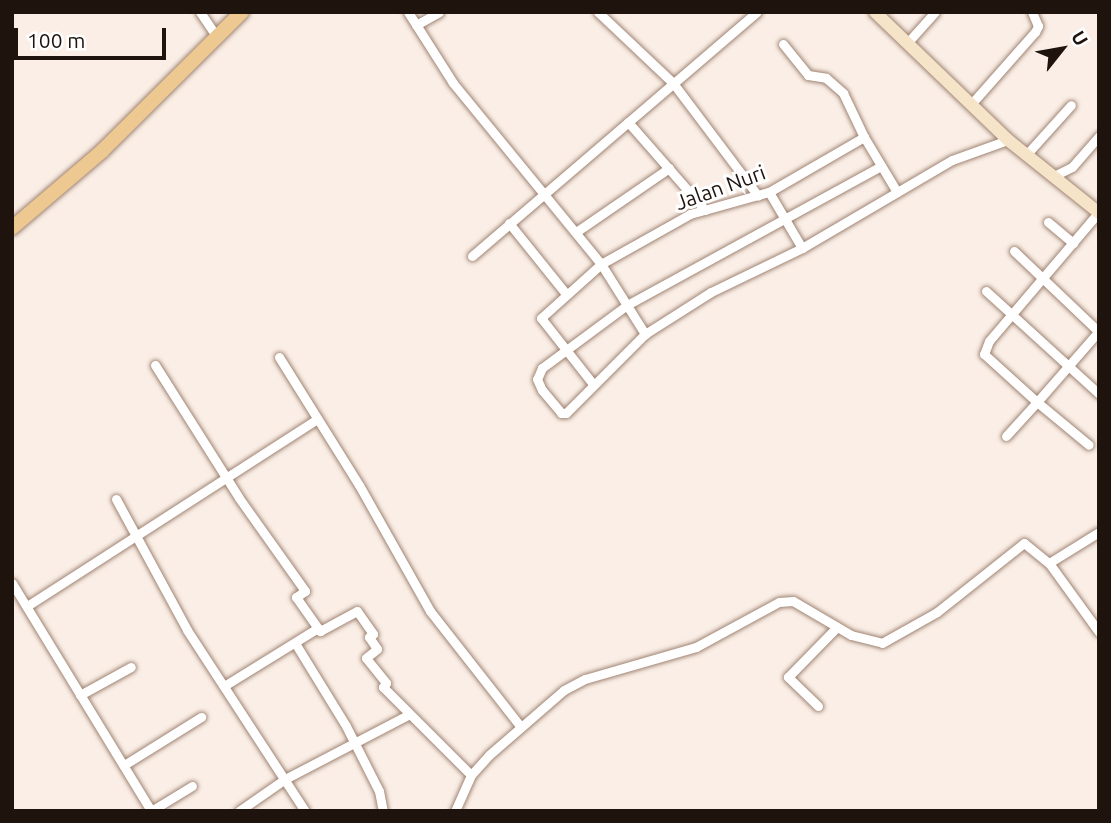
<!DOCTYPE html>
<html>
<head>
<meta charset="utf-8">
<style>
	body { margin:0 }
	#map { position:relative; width:1111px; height:823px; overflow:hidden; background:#faeee6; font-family:Ubuntu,sans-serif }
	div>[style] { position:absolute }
	.roads { filter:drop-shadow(0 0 2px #a08473) drop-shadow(0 0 2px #a08473) }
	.street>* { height:9px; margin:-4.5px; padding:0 4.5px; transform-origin:4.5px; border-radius:4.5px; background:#fff }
	.secondary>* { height:12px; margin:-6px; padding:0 6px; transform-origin:6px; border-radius:6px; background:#f6e4c8 }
	.primary>* { height:14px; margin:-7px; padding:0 7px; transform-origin:7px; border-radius:7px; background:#edc991 }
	span { translate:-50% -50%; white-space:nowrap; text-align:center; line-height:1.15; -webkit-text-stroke:6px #fefefe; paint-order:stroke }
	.street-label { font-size:21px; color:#1e130d }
	.frame { position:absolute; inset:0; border:14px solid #1e130d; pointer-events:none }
	.north { position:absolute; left:1027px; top:14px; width:70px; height:70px; -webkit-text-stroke:5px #fefefe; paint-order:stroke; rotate:59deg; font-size:19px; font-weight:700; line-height:28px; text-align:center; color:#1e130d }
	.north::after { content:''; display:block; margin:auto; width:24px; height:32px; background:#1e130d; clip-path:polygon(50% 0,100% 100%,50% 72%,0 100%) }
	.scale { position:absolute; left:14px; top:28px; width:152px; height:32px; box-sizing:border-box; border:4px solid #1e130d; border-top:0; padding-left:9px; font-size:21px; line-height:24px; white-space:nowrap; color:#1e130d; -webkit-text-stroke:5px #fefefe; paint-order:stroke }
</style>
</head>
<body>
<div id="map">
	<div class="roads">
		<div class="street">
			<i style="left:200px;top:12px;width:30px;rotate:56deg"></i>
			<i style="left:408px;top:12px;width:84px;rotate:57.6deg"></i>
			<i style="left:453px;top:83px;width:234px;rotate:50.7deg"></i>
			<i style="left:601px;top:264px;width:83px;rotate:57.8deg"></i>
			<i style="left:598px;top:12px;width:103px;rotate:43.4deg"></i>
			<i style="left:673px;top:83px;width:141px;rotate:53deg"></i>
			<i style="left:416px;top:25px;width:26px;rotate:-29deg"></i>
			<i style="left:908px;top:42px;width:40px;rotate:-48deg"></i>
			<i style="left:783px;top:44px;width:40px;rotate:51deg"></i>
			<i style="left:808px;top:75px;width:18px;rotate:9deg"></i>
			<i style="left:826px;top:78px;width:23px;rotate:41deg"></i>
			<i style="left:843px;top:93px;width:49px;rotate:64.5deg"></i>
			<i style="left:973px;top:102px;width:94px;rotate:-48.5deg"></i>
			<i style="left:1035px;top:32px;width:7px;rotate:-63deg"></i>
			<i style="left:1038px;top:26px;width:15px;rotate:-113deg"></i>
			<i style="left:628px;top:122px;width:117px;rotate:48.8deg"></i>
			<i style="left:1026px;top:155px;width:67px;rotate:-48deg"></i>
			<i style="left:881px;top:166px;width:290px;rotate:151.3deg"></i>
			<i style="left:627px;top:305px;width:106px;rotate:143.5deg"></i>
			<i style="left:542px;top:368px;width:12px;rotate:114deg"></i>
			<i style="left:537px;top:379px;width:12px;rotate:66deg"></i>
			<i style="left:542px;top:390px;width:30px;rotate:50deg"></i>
			<i style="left:561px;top:413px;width:5px"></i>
			<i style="left:566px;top:413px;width:112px;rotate:-45deg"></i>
			<i style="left:645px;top:334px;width:78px;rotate:-32.5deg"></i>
			<i style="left:711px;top:292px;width:101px;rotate:-25.8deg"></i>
			<i style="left:802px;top:248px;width:174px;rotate:-30.4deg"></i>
			<i style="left:952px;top:160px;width:59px;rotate:-19.7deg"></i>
			<i style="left:1054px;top:176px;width:20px;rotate:-27deg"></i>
			<i style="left:1072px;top:167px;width:41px;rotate:-48.9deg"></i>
			<i style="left:769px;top:192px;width:65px;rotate:59.5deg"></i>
			<i style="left:1098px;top:213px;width:168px;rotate:130.4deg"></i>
			<i style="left:989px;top:341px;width:14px;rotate:111deg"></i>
			<i style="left:984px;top:354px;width:72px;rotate:42.2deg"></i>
			<i style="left:1037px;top:402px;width:94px;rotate:-48.9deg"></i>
			<i style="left:1048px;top:222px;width:33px;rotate:40deg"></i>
			<i style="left:509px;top:223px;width:91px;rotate:51.2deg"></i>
			<i style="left:576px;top:232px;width:113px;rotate:-34.5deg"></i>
			<i style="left:1014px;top:251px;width:117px;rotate:43.6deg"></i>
			<i style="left:472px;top:256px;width:375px;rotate:-40.6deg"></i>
			<i style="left:986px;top:291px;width:153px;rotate:42.3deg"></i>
			<i style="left:279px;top:357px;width:151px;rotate:58deg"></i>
			<i style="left:359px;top:485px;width:145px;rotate:60.6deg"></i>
			<i style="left:430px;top:611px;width:147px;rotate:51.9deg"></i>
			<i style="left:155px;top:365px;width:157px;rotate:57.7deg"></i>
			<i style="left:239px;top:498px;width:114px;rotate:54.6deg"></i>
			<i style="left:305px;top:591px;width:11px;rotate:146deg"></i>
			<i style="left:296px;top:597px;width:42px;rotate:54.8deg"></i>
			<i style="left:320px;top:631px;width:42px;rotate:-28.4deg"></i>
			<i style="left:357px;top:611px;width:28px;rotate:55deg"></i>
			<i style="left:373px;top:634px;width:5px;rotate:143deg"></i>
			<i style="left:369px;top:637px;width:14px;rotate:56deg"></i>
			<i style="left:377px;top:649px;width:14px;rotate:141deg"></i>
			<i style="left:366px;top:658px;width:32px;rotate:51deg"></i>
			<i style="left:386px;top:683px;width:5px;rotate:127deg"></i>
			<i style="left:383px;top:687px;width:124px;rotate:45deg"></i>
			<i style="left:593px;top:384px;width:84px;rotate:-128.2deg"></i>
			<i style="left:541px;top:318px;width:81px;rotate:-42deg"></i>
			<i style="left:601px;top:264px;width:102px;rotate:-29.3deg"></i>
			<i style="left:690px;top:214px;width:82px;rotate:-15.6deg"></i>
			<i style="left:769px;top:192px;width:110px;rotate:-30.1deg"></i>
			<i style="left:864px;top:137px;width:64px;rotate:59deg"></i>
			<i style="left:1006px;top:436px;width:46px;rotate:-47.6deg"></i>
			<i style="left:1037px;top:402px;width:67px;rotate:39.6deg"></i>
			<i style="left:116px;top:499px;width:149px;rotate:61.5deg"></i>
			<i style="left:187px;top:630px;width:216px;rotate:56.9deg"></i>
			<i style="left:1049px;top:563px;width:85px;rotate:54.1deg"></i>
			<i style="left:12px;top:583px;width:267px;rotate:58.6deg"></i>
			<i style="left:27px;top:606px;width:344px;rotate:-32.8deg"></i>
			<i style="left:295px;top:643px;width:97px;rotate:58.4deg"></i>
			<i style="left:346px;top:726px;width:73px;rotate:63.1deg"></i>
			<i style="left:379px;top:791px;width:20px;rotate:79deg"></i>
			<i style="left:224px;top:686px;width:110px;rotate:-31.7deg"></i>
			<i style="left:80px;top:695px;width:58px;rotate:-28.8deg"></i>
			<i style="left:818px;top:706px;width:42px;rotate:-136deg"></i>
			<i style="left:788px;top:677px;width:70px;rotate:-45.6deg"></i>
			<i style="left:124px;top:765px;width:91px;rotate:-31.9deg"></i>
			<i style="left:151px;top:811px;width:48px;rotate:-31.4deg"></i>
			<i style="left:239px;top:811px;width:56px;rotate:-34.8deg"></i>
			<i style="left:285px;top:779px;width:139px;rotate:-27.5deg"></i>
			<i style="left:455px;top:811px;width:39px;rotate:-66deg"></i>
			<i style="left:471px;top:775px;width:27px;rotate:-48deg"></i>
			<i style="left:489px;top:755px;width:99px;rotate:-40.9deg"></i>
			<i style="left:564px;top:690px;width:24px;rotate:-28deg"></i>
			<i style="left:585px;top:679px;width:116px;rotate:-16.1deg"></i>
			<i style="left:696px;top:647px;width:94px;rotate:-28.5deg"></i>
			<i style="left:779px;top:602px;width:14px;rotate:-4deg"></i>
			<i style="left:793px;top:601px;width:67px;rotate:30.4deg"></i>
			<i style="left:851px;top:635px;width:32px;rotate:14deg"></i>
			<i style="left:882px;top:643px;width:63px;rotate:-29.4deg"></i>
			<i style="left:937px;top:612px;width:111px;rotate:-38.4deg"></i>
			<i style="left:1024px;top:543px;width:32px;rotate:39deg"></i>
			<i style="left:1049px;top:563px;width:59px;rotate:-31.8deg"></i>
		</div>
		<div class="secondary">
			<i style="left:875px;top:12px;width:185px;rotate:43.9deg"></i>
			<i style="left:1008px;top:140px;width:117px;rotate:38.7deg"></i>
		</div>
		<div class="primary">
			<i style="left:12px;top:228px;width:118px;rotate:-40.5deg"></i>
			<i style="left:102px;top:151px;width:197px;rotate:-44.8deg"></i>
		</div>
	</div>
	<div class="street-label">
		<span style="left:720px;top:187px;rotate:-20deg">Jalan Nuri</span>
	</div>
	<div class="frame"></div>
	<div class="north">U</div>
	<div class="scale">100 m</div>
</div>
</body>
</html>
